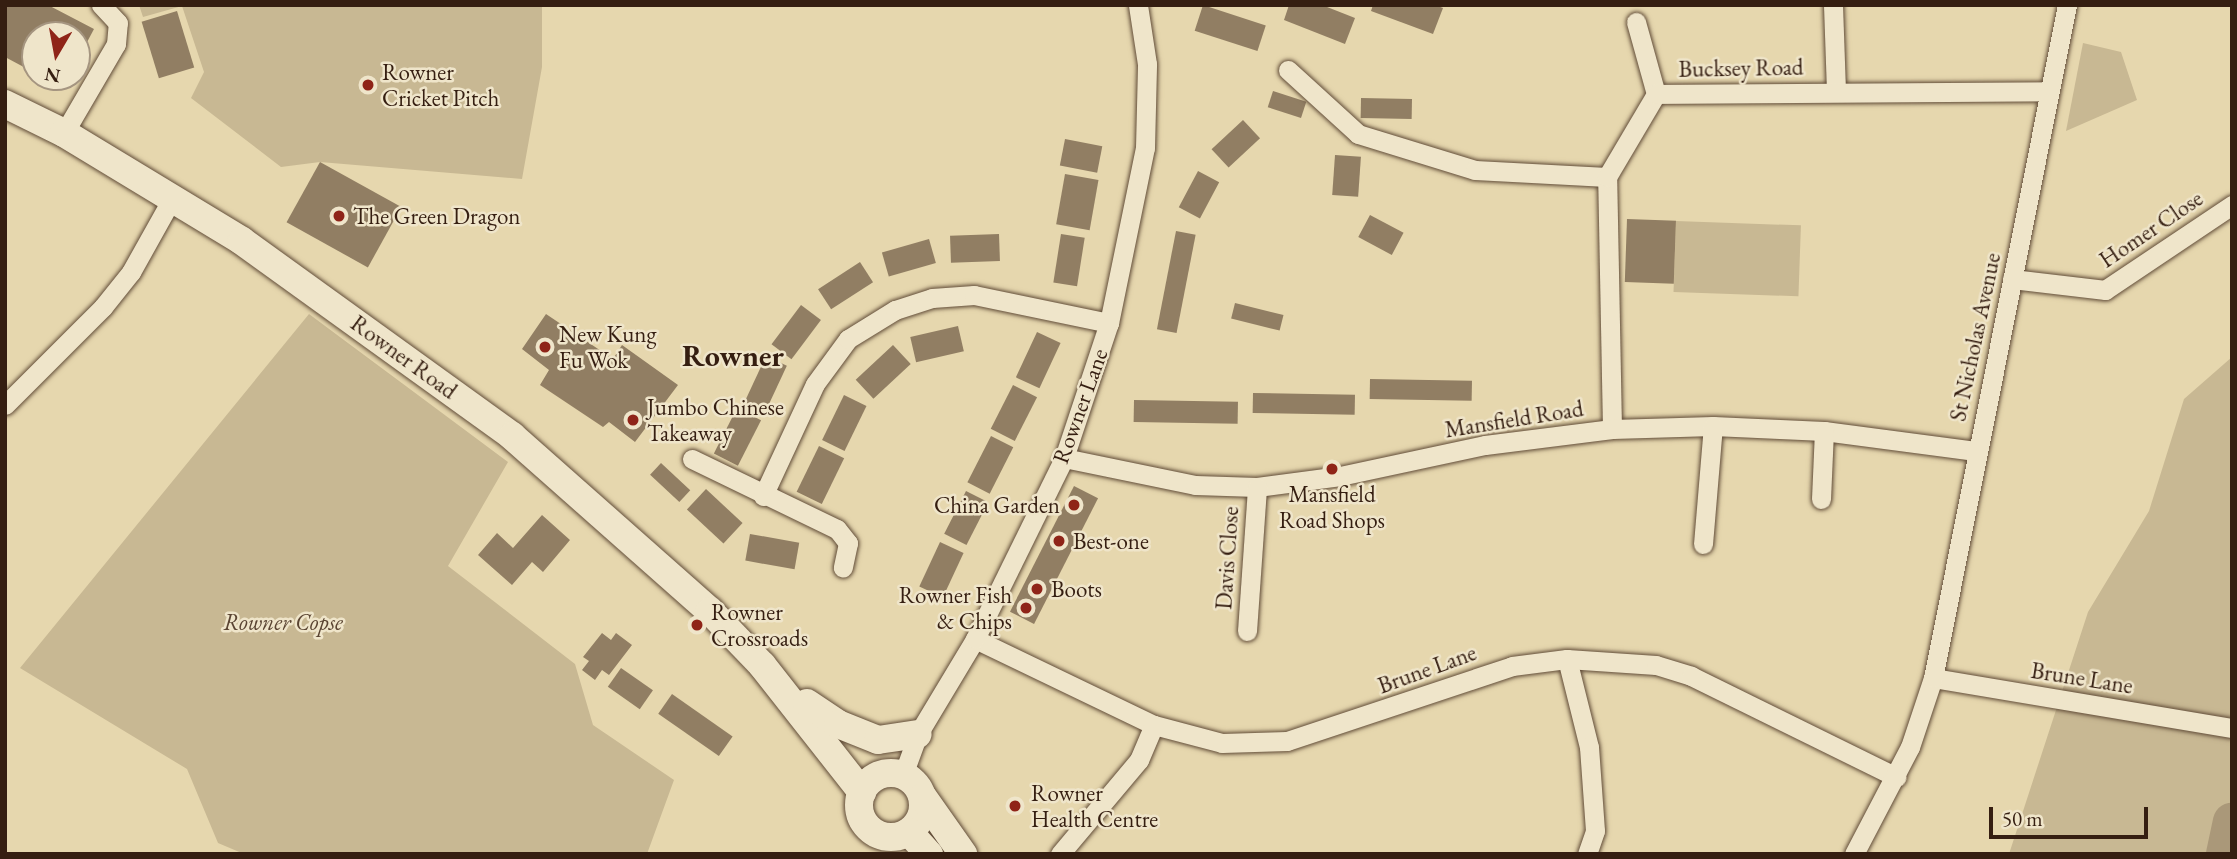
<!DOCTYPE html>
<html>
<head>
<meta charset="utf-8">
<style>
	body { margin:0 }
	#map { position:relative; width:2237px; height:859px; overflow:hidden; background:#e6d7ae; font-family:"EB Garamond",serif }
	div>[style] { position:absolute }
	.green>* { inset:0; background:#c8b893; transform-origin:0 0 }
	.river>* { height:38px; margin:-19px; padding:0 19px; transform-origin:19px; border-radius:19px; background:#aa9879 }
	.building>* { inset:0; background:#917e63; transform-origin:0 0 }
	.roads { filter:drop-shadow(0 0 2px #614c38) drop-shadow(0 0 2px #614c38) }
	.street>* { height:19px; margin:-9.5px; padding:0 9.5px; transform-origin:9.5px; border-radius:9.5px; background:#efe5ca }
	.secondary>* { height:28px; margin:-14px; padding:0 14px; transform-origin:14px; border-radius:14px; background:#efe5ca }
	.secondary>.ring { margin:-14px; padding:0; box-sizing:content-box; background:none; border:28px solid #efe5ca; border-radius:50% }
	.dots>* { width:19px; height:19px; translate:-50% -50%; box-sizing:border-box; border:4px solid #efe5ca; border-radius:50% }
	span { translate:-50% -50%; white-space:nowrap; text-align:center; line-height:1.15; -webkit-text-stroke:5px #efe5ca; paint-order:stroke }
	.street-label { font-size:23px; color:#351e11 }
	.poi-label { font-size:23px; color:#351e11 }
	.left { translate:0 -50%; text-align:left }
	.right { translate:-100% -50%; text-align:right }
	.park-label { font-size:23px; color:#5a4432; font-style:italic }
	.district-label { font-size:30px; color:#351e11; font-weight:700 }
	.frame { position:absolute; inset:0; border:7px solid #351e11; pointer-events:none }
	.north { position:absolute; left:21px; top:21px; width:70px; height:70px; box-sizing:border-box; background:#efe5ca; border:2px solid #a59580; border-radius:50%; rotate:190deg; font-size:19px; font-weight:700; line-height:28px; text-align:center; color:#351e11 }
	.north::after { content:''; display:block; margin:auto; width:24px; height:32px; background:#8f2418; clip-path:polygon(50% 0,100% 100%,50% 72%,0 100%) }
	.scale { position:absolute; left:1989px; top:807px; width:159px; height:32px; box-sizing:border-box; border:4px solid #351e11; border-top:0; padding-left:9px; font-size:21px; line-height:24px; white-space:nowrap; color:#351e11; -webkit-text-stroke:5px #efe5ca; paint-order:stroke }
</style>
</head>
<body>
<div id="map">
	<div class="green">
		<i style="clip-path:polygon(139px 5px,542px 5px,542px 67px,522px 179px,320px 162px,281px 167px,191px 98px,204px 72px,182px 6px,143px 17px)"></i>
		<i style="clip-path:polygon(2083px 43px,2121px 52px,2137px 100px,2066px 131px)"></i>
		<i style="left:1676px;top:221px;width:125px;height:71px;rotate:2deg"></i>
		<i style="clip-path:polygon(309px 314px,508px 462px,448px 566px,575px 664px,593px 725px,674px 780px,647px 854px,244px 854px,218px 843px,187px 769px,20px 668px)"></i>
		<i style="clip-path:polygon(2232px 357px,2232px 854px,2009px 854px,2088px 612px,2149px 511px,2184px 399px)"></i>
	</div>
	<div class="river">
		<i style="left:2225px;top:854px;width:33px;rotate:-78deg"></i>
	</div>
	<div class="building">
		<i style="clip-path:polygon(5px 5px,48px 5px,94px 29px,77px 61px,77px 35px,35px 35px,35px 73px,5px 57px)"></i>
		<i style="left:1203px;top:5px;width:66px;height:27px;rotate:18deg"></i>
		<i style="clip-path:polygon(1289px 5px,1322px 5px,1355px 18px,1345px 44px,1284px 20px)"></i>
		<i style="clip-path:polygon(1373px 5px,1435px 5px,1443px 8px,1433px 34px,1371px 11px)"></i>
		<i style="left:177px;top:11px;width:59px;height:37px;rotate:73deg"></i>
		<i style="clip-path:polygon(43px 77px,69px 77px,63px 88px)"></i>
		<i style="left:1273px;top:91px;width:35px;height:17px;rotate:18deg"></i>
		<i style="left:1361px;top:98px;width:51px;height:20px;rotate:1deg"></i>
		<i style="left:1243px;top:120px;width:25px;height:43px;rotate:47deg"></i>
		<i style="left:1065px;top:139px;width:38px;height:27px;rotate:11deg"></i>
		<i style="left:1335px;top:155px;width:26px;height:40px;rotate:4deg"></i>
		<i style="left:320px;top:162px;width:93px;height:69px;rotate:29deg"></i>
		<i style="left:1198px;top:171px;width:24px;height:41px;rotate:28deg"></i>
		<i style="left:1065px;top:174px;width:34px;height:51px;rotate:10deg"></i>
		<i style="left:1370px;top:215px;width:38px;height:25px;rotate:28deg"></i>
		<i style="left:1627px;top:219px;width:49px;height:63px;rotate:2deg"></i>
		<i style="left:1176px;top:231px;width:20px;height:100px;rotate:11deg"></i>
		<i style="left:999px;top:234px;width:27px;height:49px;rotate:88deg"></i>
		<i style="left:1061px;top:234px;width:24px;height:49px;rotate:9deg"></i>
		<i style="left:929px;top:239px;width:25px;height:49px;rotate:74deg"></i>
		<i style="left:860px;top:262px;width:24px;height:50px;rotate:57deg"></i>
		<i style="left:1235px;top:303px;width:50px;height:16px;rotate:14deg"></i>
		<i style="left:801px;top:305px;width:25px;height:49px;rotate:37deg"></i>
		<i style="clip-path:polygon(546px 314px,613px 359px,622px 345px,678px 385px,635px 442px,609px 422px,603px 427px,540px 385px,549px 370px,522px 349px)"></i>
		<i style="left:958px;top:326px;width:26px;height:49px;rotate:77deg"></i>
		<i style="left:1037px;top:332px;width:26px;height:50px;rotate:25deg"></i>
		<i style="left:893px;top:345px;width:26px;height:51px;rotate:47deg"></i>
		<i style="left:766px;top:356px;width:23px;height:51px;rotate:25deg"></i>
		<i style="left:1370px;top:379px;width:102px;height:20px;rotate:1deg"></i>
		<i style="left:1013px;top:385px;width:27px;height:49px;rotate:27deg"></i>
		<i style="left:1253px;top:393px;width:102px;height:20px;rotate:1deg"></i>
		<i style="left:844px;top:395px;width:25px;height:50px;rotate:26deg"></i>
		<i style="left:1134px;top:400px;width:104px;height:22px;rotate:1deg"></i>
		<i style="left:737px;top:408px;width:27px;height:51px;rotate:27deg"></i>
		<i style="left:991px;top:436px;width:25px;height:52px;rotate:27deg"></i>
		<i style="left:819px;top:446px;width:28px;height:51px;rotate:26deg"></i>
		<i style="left:661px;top:463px;width:40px;height:16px;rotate:43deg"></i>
		<i style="left:1074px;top:486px;width:27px;height:141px;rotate:27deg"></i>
		<i style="left:706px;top:489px;width:50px;height:28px;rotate:43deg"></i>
		<i style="left:966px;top:491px;width:25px;height:48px;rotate:27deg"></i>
		<i style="clip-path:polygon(542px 515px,570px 540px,543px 572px,532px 562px,512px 585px,478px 555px,497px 533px,513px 548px)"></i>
		<i style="left:750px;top:534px;width:50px;height:27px;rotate:10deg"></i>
		<i style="left:940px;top:542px;width:26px;height:49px;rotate:25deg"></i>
		<i style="clip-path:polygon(602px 633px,611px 640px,616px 633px,632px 645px,609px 675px,602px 670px,595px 680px,582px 670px,589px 661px,583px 657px)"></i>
		<i style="left:621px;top:668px;width:39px;height:23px;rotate:35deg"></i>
		<i style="left:672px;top:694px;width:74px;height:24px;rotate:35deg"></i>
	</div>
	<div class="roads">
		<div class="street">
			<i style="left:1833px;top:5px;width:86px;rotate:88deg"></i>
			<i style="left:1636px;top:22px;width:75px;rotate:74.5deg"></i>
			<i style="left:1288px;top:70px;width:95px;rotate:42.4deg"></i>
			<i style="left:1358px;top:134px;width:122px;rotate:17.1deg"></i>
			<i style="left:1475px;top:170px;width:132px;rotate:3deg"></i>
			<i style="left:64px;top:133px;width:103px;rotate:-59.7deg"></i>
			<i style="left:116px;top:44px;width:21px;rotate:-85deg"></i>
			<i style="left:118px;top:23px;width:25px;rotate:-133deg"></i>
			<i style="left:2012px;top:279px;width:94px;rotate:6.7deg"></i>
			<i style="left:2105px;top:290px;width:153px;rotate:-33.8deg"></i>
			<i style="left:5px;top:405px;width:139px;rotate:-45deg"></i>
			<i style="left:103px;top:307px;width:45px;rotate:-51.3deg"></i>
			<i style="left:131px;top:272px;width:86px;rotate:-60.8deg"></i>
			<i style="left:1612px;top:429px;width:252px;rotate:-91.1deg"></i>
			<i style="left:1607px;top:177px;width:96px;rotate:-59.4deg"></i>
			<i style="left:1656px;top:94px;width:393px;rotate:-0.4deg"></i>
			<i style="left:1064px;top:458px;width:134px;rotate:11.6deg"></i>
			<i style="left:1195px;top:485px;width:62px;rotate:1.8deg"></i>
			<i style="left:1257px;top:487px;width:84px;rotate:-7.5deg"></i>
			<i style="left:1340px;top:476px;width:148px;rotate:-12.1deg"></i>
			<i style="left:1485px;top:445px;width:128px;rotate:-7.2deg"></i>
			<i style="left:1612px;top:429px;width:101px;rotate:-1.7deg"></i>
			<i style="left:1713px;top:426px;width:111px;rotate:2.6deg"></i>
			<i style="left:1824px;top:431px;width:153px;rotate:7.5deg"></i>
			<i style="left:692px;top:459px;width:161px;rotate:25.8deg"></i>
			<i style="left:837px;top:529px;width:18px;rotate:52deg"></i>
			<i style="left:848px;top:543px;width:25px;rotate:102deg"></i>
			<i style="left:763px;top:496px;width:123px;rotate:-65.1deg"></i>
			<i style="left:815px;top:384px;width:56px;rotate:-53.7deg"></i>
			<i style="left:848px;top:339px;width:55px;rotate:-31.7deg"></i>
			<i style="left:895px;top:310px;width:39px;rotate:-18deg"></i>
			<i style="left:932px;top:298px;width:42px;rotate:-4.1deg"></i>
			<i style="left:974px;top:295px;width:138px;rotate:11.7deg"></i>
			<i style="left:1821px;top:499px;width:68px;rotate:-87.5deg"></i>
			<i style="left:1703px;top:544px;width:118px;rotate:-85.2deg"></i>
			<i style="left:1247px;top:631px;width:144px;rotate:-86deg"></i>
			<i style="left:975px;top:639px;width:199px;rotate:25.7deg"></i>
			<i style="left:1154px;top:725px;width:70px;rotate:14.8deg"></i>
			<i style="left:1222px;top:743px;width:65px;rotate:-1.8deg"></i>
			<i style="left:1287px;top:741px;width:237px;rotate:-18.4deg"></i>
			<i style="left:1512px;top:666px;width:55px;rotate:-7.3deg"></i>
			<i style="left:1567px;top:659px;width:89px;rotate:3.9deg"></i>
			<i style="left:1656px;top:665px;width:37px;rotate:17deg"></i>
			<i style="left:1691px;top:676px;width:229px;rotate:26.2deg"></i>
			<i style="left:1567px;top:659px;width:91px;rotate:76deg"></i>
			<i style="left:1589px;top:747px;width:84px;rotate:85.9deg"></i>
			<i style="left:1595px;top:831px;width:24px;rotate:109deg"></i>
			<i style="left:1933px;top:678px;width:303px;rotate:9.5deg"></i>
			<i style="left:903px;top:775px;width:44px;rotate:-69.9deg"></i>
			<i style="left:918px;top:734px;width:111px;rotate:-59deg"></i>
			<i style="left:975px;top:639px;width:202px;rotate:-63.8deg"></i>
			<i style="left:1064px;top:458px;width:142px;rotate:-71.6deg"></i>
			<i style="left:1109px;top:323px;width:179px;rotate:-78.4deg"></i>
			<i style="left:1145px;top:148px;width:84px;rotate:-88.6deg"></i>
			<i style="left:1147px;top:64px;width:60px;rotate:-98.7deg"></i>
			<i style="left:1060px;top:854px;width:123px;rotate:-50deg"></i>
			<i style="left:1139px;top:760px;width:38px;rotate:-67deg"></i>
			<i style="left:1854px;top:854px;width:121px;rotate:-62.4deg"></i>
			<i style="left:1910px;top:747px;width:73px;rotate:-71.6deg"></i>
			<i style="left:1933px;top:678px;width:686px;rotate:-78.74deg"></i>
		</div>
		<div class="secondary">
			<i style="left:5px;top:104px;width:66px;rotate:26.2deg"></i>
			<i style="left:64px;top:133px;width:208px;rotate:31.2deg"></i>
			<i style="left:242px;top:241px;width:333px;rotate:35.8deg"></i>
			<i style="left:512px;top:436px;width:264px;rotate:41.5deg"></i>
			<i style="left:710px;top:611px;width:75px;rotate:46.1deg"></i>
			<i style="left:762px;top:665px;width:162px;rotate:51.8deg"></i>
			<i style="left:807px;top:703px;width:37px;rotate:34deg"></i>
			<i style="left:838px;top:724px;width:43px;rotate:21.8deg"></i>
			<i style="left:878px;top:740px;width:40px;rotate:-8.5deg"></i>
			<i class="ring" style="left:859px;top:773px;width:36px;height:36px"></i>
			<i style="left:923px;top:797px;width:70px;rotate:54.9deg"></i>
			<i style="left:909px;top:832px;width:30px;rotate:48deg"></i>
		</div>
	</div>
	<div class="dots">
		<i style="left:368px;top:85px;background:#8f2418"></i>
		<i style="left:339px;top:216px;background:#8f2418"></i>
		<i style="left:545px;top:347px;background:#8f2418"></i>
		<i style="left:633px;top:420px;background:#8f2418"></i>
		<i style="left:1332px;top:469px;background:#8f2418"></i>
		<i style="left:1074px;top:505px;background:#8f2418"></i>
		<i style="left:1059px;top:541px;background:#8f2418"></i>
		<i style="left:1037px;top:589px;background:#8f2418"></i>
		<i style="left:1026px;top:608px;background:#8f2418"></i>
		<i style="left:697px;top:625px;background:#8f2418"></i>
		<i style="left:1015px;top:806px;background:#8f2418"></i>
	</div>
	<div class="street-label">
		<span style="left:1741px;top:68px;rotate:-1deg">Bucksey Road</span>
		<span style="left:2151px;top:229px;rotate:-34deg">Homer Close</span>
		<span style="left:1975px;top:337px;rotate:-78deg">St Nicholas Avenue</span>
		<span style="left:404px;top:357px;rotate:36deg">Rowner Road</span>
		<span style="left:1080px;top:406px;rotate:-70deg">Rowner Lane</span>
		<span style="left:1514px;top:419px;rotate:-9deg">Mansfield Road</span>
		<span style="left:1227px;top:558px;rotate:-86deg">Davis Close</span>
		<span style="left:1427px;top:669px;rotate:-20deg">Brune Lane</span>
		<span style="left:2082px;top:678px;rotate:9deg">Brune Lane</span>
	</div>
	<div class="poi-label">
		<span class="left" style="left:382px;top:85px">Rowner<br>Cricket Pitch</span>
		<span class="left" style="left:353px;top:216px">The Green Dragon</span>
		<span class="left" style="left:559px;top:347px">New Kung<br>Fu Wok</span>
		<span class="left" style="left:647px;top:420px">Jumbo Chinese<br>Takeaway</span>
		<span style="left:1332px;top:507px">Mansfield<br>Road Shops</span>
		<span class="right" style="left:1060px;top:505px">China Garden</span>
		<span class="left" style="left:1073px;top:541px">Best-one</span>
		<span class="left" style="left:1051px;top:589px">Boots</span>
		<span class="right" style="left:1012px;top:608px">Rowner Fish<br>&amp; Chips</span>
		<span class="left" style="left:711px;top:625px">Rowner<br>Crossroads</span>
		<span class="left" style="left:1031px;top:806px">Rowner<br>Health Centre</span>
	</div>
	<div class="park-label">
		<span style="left:283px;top:622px">Rowner Copse</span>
	</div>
	<div class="district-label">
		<span style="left:733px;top:356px">Rowner</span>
	</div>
	<div class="frame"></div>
	<div class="north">N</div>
	<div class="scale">50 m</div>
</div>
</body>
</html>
